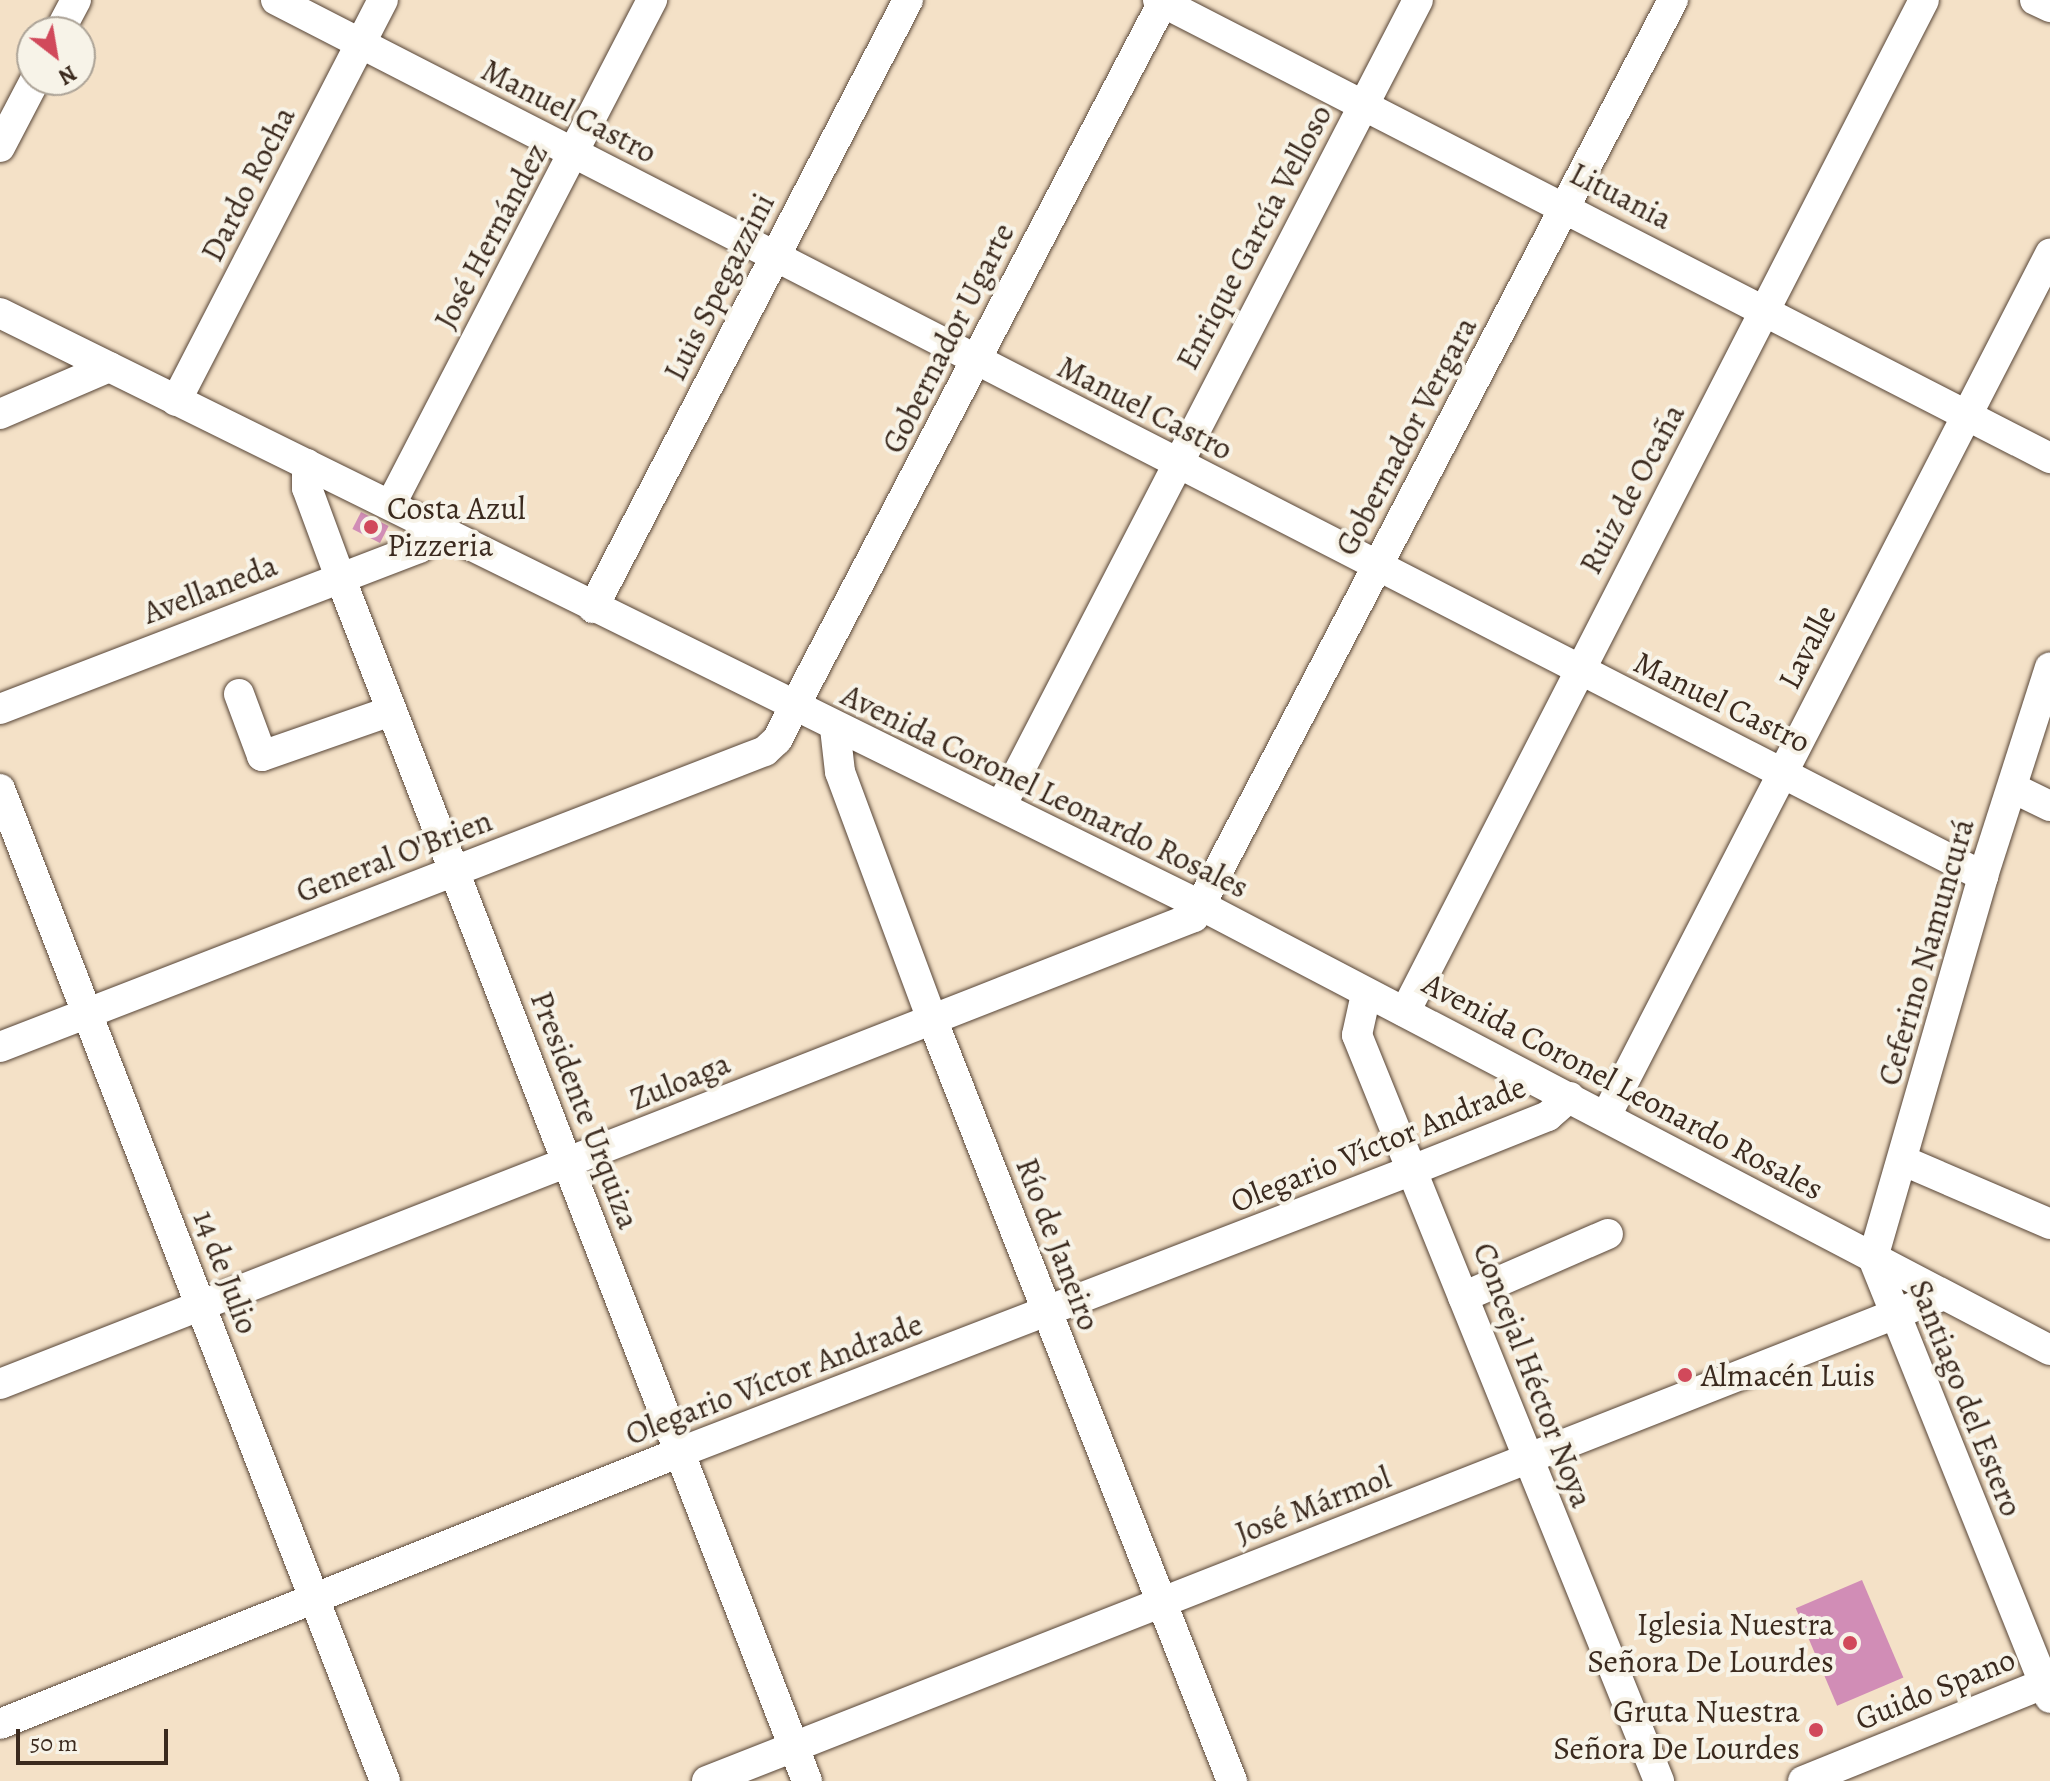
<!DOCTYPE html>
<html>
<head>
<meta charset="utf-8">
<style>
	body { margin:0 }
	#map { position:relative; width:2050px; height:1781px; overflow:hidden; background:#f4e1c7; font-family:Alegreya,serif }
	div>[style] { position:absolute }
	.building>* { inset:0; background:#d18db6; transform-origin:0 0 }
	.roads { filter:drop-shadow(0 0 2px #574537) drop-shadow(0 0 2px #574537) }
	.minor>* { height:30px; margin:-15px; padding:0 15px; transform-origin:15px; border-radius:15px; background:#fff }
	.dots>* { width:22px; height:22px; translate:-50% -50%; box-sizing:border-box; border:4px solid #f7f3e8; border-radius:50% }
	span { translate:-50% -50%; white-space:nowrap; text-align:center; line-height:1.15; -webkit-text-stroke:8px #f7f3e8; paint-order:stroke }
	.street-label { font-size:32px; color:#3b2a1e }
	.poi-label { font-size:32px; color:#3b2a1e }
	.left { translate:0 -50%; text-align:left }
	.right { translate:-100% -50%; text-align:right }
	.north { position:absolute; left:16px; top:16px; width:80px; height:80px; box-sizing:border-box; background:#f7f3e8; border:2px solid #aca397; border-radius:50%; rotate:149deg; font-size:22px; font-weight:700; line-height:32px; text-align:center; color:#3b2a1e }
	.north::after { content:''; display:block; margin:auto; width:28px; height:36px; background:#d1495b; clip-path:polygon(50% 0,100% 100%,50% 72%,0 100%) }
	.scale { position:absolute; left:16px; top:1729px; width:152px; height:36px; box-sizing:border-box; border:4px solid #3b2a1e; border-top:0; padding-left:10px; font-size:24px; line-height:28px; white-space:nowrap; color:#3b2a1e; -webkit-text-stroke:6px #f7f3e8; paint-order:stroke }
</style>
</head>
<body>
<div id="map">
	<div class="building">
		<i style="left:361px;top:512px;width:31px;height:19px;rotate:27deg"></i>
		<i style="left:1862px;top:1580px;width:106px;height:72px;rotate:67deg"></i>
	</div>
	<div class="roads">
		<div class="minor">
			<i style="left:276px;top:0;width:1919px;rotate:27.17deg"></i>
			<i style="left:1158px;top:0;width:1003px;rotate:27.18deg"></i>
			<i style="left:2035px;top:0;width:17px;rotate:25deg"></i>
			<i style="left:59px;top:32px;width:36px;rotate:-62deg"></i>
			<i style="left:0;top:147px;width:76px;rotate:-62.4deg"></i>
			<i style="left:0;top:313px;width:1340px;rotate:26.26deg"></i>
			<i style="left:1202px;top:906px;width:957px;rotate:27.64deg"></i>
			<i style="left:176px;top:401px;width:451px;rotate:-62.7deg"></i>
			<i style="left:0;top:414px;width:119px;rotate:-23.3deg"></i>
			<i style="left:307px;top:464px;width:24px;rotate:90deg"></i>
			<i style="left:307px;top:488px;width:95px;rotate:69.7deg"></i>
			<i style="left:340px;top:577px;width:1291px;rotate:68.8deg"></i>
			<i style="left:391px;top:504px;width:568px;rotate:-62.62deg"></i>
			<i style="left:593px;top:608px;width:685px;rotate:-62.61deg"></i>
			<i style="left:239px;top:694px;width:66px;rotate:69.6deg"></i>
			<i style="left:262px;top:756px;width:137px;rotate:-19.2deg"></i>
			<i style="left:0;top:709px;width:449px;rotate:-21deg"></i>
			<i style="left:419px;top:548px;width:30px;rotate:-34deg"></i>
			<i style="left:835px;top:728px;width:44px;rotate:83.5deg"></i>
			<i style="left:840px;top:772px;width:264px;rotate:69.6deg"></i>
			<i style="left:932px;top:1019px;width:819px;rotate:68.51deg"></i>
			<i style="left:2013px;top:788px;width:41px;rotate:25.9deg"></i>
			<i style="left:0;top:789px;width:1064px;rotate:68.79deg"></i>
			<i style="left:1001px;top:806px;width:907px;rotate:-62.64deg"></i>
			<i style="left:1366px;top:994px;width:42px;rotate:102.4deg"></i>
			<i style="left:1357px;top:1035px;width:805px;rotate:67.96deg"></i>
			<i style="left:1405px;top:1012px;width:1137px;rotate:-62.85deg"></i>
			<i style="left:0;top:1047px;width:820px;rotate:-21.15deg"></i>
			<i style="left:765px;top:751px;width:16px;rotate:-43deg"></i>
			<i style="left:777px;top:740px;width:835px;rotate:-62.39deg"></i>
			<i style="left:1606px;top:1116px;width:970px;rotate:-62.75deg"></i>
			<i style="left:1904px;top:1161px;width:159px;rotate:23.3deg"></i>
			<i style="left:1873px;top:1258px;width:398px;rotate:-73.9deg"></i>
			<i style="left:1983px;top:876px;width:219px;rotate:-72.2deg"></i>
			<i style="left:1873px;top:1258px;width:474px;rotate:68.1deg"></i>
			<i style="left:1463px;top:1297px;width:158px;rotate:-23.5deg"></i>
			<i style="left:0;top:1384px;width:1282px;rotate:-21.36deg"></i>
			<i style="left:1194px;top:917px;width:1035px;rotate:-62.42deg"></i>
			<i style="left:0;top:1724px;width:730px;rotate:-21.79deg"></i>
			<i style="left:678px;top:1453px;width:790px;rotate:-21.07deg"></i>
			<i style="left:1415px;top:1169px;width:143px;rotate:-21.7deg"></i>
			<i style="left:1548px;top:1116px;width:29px;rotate:-41deg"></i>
			<i style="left:707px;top:1781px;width:1329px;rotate:-21.45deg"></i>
			<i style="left:1803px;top:1781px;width:266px;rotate:-22deg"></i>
		</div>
	</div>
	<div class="dots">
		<i style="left:371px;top:527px;background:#d1495b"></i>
		<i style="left:1685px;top:1375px;background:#d1495b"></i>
		<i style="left:1850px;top:1643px;background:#d1495b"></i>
		<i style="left:1816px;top:1730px;background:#d1495b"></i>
	</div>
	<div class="street-label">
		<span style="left:569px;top:111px;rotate:27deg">Manuel Castro</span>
		<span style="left:248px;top:184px;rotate:-63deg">Dardo Rocha</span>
		<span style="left:1621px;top:196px;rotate:27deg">Lituania</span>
		<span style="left:491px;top:236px;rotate:-62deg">José Hernández</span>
		<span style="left:1254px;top:237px;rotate:-62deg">Enrique García Velloso</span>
		<span style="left:719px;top:287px;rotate:-63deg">Luis Spegazzini</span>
		<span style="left:948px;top:338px;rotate:-63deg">Gobernador Ugarte</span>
		<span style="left:1145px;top:408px;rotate:27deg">Manuel Castro</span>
		<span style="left:1406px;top:436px;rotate:-62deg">Gobernador Vergara</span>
		<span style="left:1632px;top:489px;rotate:-62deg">Ruiz de Ocaña</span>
		<span style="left:210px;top:589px;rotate:-21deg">Avellaneda</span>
		<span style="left:1807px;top:647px;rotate:-63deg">Lavalle</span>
		<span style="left:1722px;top:702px;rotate:26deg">Manuel Castro</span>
		<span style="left:1045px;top:791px;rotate:26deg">Avenida Coronel Leonardo Rosales</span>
		<span style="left:394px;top:856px;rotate:-21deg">General O'Brien</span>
		<span style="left:1926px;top:952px;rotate:-74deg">Ceferino Namuncurá</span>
		<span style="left:680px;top:1081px;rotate:-22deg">Zuloaga</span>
		<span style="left:1623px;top:1086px;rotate:28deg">Avenida Coronel Leonardo Rosales</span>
		<span style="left:585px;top:1110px;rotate:69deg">Presidente Urquiza</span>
		<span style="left:1378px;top:1144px;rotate:-22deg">Olegario Víctor Andrade</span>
		<span style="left:1058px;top:1244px;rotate:69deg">Río de Janeiro</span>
		<span style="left:226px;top:1272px;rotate:69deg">14 de Julio</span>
		<span style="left:1533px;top:1375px;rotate:69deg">Concejal Héctor Noya</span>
		<span style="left:774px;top:1379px;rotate:-21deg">Olegario Víctor Andrade</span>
		<span style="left:1966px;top:1398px;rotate:68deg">Santiago del Estero</span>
		<span style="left:1313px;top:1505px;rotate:-21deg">José Mármol</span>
		<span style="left:1935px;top:1689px;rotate:-22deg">Guido Spano</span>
	</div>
	<div class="poi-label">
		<span class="left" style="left:387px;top:527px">Costa Azul<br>Pizzeria</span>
		<span class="left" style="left:1701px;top:1375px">Almacén Luis</span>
		<span class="right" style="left:1834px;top:1643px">Iglesia Nuestra<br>Señora De Lourdes</span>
		<span class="right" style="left:1800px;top:1730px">Gruta Nuestra<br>Señora De Lourdes</span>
	</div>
	<div class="north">N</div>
	<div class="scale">50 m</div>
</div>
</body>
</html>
